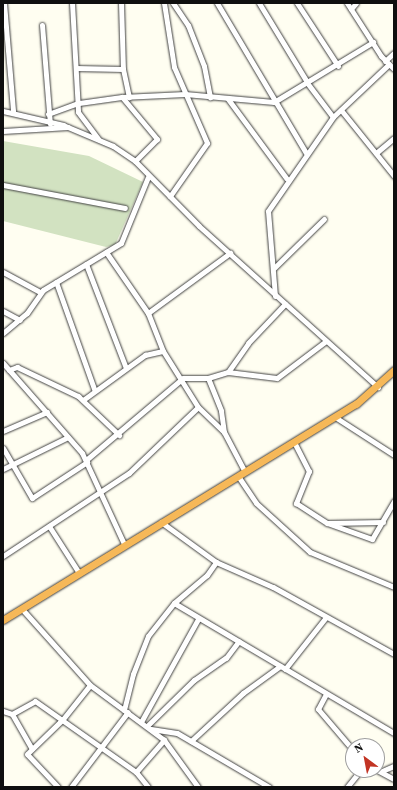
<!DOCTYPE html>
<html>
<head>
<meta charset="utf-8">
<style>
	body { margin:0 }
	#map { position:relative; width:397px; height:790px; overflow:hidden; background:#fffef1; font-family:"Source Serif 4",serif }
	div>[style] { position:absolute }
	.cemetery>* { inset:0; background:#d2e2c1 }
	.roads { filter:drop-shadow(0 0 1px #424242) drop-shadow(0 0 1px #424242) }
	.minor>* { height:5px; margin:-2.5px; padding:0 2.5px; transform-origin:2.5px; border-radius:2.5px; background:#fff }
	.highway>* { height:7px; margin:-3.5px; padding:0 3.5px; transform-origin:3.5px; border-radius:3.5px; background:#f6b858 }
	span { translate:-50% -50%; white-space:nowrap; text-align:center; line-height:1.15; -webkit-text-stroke:4px #fff; paint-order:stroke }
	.frame { position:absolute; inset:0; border:4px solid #0f0f0f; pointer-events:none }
	.north { position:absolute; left:345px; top:738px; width:40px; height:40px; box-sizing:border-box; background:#fff; border:1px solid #9f9f9f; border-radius:50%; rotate:328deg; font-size:11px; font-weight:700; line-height:16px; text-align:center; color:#0f0f0f }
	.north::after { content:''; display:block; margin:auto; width:14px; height:18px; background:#c23424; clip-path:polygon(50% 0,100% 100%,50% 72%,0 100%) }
</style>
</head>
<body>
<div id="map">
	<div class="cemetery">
		<i style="clip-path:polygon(3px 141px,89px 156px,143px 182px,115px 245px,106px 247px,3px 221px)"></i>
	</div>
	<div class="roads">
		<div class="minor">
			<i style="left:4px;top:3px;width:108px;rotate:85.2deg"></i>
			<i style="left:72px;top:3px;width:109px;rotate:86.8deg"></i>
			<i style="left:78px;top:112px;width:34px;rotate:53deg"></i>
			<i style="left:121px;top:3px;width:66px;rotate:88.3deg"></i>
			<i style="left:123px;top:69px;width:29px;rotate:78deg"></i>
			<i style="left:164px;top:3px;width:65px;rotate:81.1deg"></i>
			<i style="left:174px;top:67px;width:83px;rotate:66.5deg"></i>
			<i style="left:207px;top:143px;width:65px;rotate:124.9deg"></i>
			<i style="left:173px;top:3px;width:27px;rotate:56deg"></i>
			<i style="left:188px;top:25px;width:44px;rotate:68.7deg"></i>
			<i style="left:204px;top:66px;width:32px;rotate:79deg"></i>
			<i style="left:217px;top:3px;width:174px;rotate:59.3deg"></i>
			<i style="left:259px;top:3px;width:92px;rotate:58.7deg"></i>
			<i style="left:297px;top:3px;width:75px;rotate:56.9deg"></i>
			<i style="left:347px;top:3px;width:63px;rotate:57.3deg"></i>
			<i style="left:381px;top:56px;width:18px;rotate:45deg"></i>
			<i style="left:351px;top:9px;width:8px;rotate:-50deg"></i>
			<i style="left:42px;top:25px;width:99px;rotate:85.4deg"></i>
			<i style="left:385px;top:61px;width:12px;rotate:-42deg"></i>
			<i style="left:76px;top:68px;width:47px;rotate:1.2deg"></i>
			<i style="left:308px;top:84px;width:41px;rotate:52.9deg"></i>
			<i style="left:122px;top:97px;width:55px;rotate:50.2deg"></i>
			<i style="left:157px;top:139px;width:31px;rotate:135deg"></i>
			<i style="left:228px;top:99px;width:99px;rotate:53.6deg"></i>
			<i style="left:341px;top:110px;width:85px;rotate:51.2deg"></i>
			<i style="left:3px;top:111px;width:62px;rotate:13.1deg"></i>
			<i style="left:63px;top:125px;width:54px;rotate:22.8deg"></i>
			<i style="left:113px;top:146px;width:27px;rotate:34deg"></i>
			<i style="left:135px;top:161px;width:91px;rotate:45.4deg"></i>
			<i style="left:199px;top:226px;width:241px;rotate:42deg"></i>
			<i style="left:48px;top:114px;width:33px;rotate:-20deg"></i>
			<i style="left:79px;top:103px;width:43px;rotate:-7.9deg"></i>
			<i style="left:122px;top:97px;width:63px;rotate:-2.7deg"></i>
			<i style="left:185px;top:94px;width:89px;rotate:5.1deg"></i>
			<i style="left:274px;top:102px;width:116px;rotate:-31.2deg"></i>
			<i style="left:3px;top:131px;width:65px;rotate:-3.5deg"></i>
			<i style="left:376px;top:153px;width:23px;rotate:-40deg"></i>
			<i style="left:3px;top:185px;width:124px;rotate:10.7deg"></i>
			<i style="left:106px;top:252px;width:74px;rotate:55.5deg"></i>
			<i style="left:148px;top:313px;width:41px;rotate:68.5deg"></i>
			<i style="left:163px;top:351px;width:66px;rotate:58deg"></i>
			<i style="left:198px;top:407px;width:36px;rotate:44deg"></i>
			<i style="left:86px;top:264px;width:111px;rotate:69deg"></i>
			<i style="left:274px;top:268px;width:70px;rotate:-44.4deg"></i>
			<i style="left:3px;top:272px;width:42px;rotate:28.4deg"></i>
			<i style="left:56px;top:282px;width:114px;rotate:70.4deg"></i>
			<i style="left:275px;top:296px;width:85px;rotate:-94.7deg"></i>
			<i style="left:268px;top:211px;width:114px;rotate:-55.3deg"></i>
			<i style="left:333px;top:117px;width:77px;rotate:-43.4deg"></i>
			<i style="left:3px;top:311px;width:19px;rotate:28deg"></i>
			<i style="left:148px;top:313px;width:102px;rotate:-36.2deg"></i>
			<i style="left:3px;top:333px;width:31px;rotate:-40deg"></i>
			<i style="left:27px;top:313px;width:28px;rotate:-55deg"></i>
			<i style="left:43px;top:290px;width:91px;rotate:-31.1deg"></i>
			<i style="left:121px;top:243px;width:71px;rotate:-67.8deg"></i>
			<i style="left:3px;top:363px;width:120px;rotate:48.7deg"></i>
			<i style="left:82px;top:453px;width:100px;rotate:65.2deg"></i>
			<i style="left:9px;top:370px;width:9px;rotate:-21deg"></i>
			<i style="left:17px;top:367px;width:68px;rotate:25.4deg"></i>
			<i style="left:78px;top:396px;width:57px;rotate:43.6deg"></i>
			<i style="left:228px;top:372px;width:35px;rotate:-55deg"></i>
			<i style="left:248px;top:343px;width:54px;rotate:-46.5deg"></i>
			<i style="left:208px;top:378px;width:35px;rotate:68deg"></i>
			<i style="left:221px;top:411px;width:21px;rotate:82deg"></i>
			<i style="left:224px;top:432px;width:45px;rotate:62.3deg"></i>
			<i style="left:83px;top:400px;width:77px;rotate:-36deg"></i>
			<i style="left:145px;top:355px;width:18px;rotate:-13deg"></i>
			<i style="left:335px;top:417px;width:70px;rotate:32.8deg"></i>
			<i style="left:3px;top:431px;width:48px;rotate:-23.4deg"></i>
			<i style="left:294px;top:442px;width:33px;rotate:63deg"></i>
			<i style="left:309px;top:471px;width:35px;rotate:112deg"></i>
			<i style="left:296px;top:503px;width:37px;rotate:33deg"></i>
			<i style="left:327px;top:523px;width:48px;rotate:19.6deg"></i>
			<i style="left:372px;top:539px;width:44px;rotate:-59.9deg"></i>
			<i style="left:3px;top:448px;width:58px;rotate:59.9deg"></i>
			<i style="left:32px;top:498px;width:66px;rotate:-33.2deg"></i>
			<i style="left:86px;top:460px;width:127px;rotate:-40.2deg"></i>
			<i style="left:183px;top:378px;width:25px"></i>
			<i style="left:208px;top:378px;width:21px;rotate:-17deg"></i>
			<i style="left:228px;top:372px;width:49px;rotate:7deg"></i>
			<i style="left:277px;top:378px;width:61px;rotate:-37.1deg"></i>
			<i style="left:3px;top:469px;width:72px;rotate:-26.2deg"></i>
			<i style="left:238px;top:476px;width:32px;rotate:56deg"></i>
			<i style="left:256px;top:503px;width:73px;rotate:42.2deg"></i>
			<i style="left:310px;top:552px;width:91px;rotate:22.6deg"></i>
			<i style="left:161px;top:522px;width:68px;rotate:36deg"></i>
			<i style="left:216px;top:562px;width:62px;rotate:23.7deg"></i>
			<i style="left:273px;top:587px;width:138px;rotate:29deg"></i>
			<i style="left:328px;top:523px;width:55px;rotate:-1deg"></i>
			<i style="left:49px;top:526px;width:56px;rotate:57.4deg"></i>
			<i style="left:3px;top:556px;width:151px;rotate:-33.4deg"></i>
			<i style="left:129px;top:473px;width:95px;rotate:-43.7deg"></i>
			<i style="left:174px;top:603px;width:256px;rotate:30.6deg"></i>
			<i style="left:22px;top:609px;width:102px;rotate:48.2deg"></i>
			<i style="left:90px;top:685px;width:92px;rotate:36.6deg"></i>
			<i style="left:164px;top:740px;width:58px;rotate:54.1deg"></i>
			<i style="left:285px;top:669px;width:66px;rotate:-51.7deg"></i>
			<i style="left:326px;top:694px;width:17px;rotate:118deg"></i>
			<i style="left:318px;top:709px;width:54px;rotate:49.5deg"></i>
			<i style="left:124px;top:710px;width:37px;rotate:-76deg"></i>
			<i style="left:133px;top:674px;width:41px;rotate:-68.5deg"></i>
			<i style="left:148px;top:636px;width:42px;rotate:-51.8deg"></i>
			<i style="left:174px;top:603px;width:43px;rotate:-40.3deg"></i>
			<i style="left:207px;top:575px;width:16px;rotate:-55deg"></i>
			<i style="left:3px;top:711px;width:9px;rotate:18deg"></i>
			<i style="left:12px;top:714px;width:40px;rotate:60.3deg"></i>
			<i style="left:12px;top:714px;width:26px;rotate:-29deg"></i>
			<i style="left:35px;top:701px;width:123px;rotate:35.1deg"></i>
			<i style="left:136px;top:772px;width:19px;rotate:51deg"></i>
			<i style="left:141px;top:722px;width:118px;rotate:-61deg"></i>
			<i style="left:147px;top:726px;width:66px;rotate:-44.4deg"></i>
			<i style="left:194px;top:680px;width:39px;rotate:-35deg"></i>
			<i style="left:226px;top:658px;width:21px;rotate:-53deg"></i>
			<i style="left:151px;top:729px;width:26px;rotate:9deg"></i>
			<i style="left:177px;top:733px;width:107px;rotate:30.4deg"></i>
			<i style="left:191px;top:741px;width:71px;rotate:-42.7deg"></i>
			<i style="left:243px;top:693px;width:46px;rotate:-36.1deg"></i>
			<i style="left:377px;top:770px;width:19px;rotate:28deg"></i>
			<i style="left:382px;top:771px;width:13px;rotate:-23deg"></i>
			<i style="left:136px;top:772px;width:43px;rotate:-48.8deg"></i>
			<i style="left:58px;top:787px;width:45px;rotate:-133.2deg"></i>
			<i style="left:27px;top:754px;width:50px;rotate:-44.2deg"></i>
			<i style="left:63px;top:719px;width:43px;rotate:-51.5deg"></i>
			<i style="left:71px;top:787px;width:94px;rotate:-52.8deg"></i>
			<i style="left:347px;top:787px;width:22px;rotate:-51deg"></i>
		</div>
		<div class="highway">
			<i style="left:3px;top:620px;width:414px;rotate:-31.5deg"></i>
			<i style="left:356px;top:404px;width:51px;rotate:-41.8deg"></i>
		</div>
	</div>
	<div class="frame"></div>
	<div class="north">N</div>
</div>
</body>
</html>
